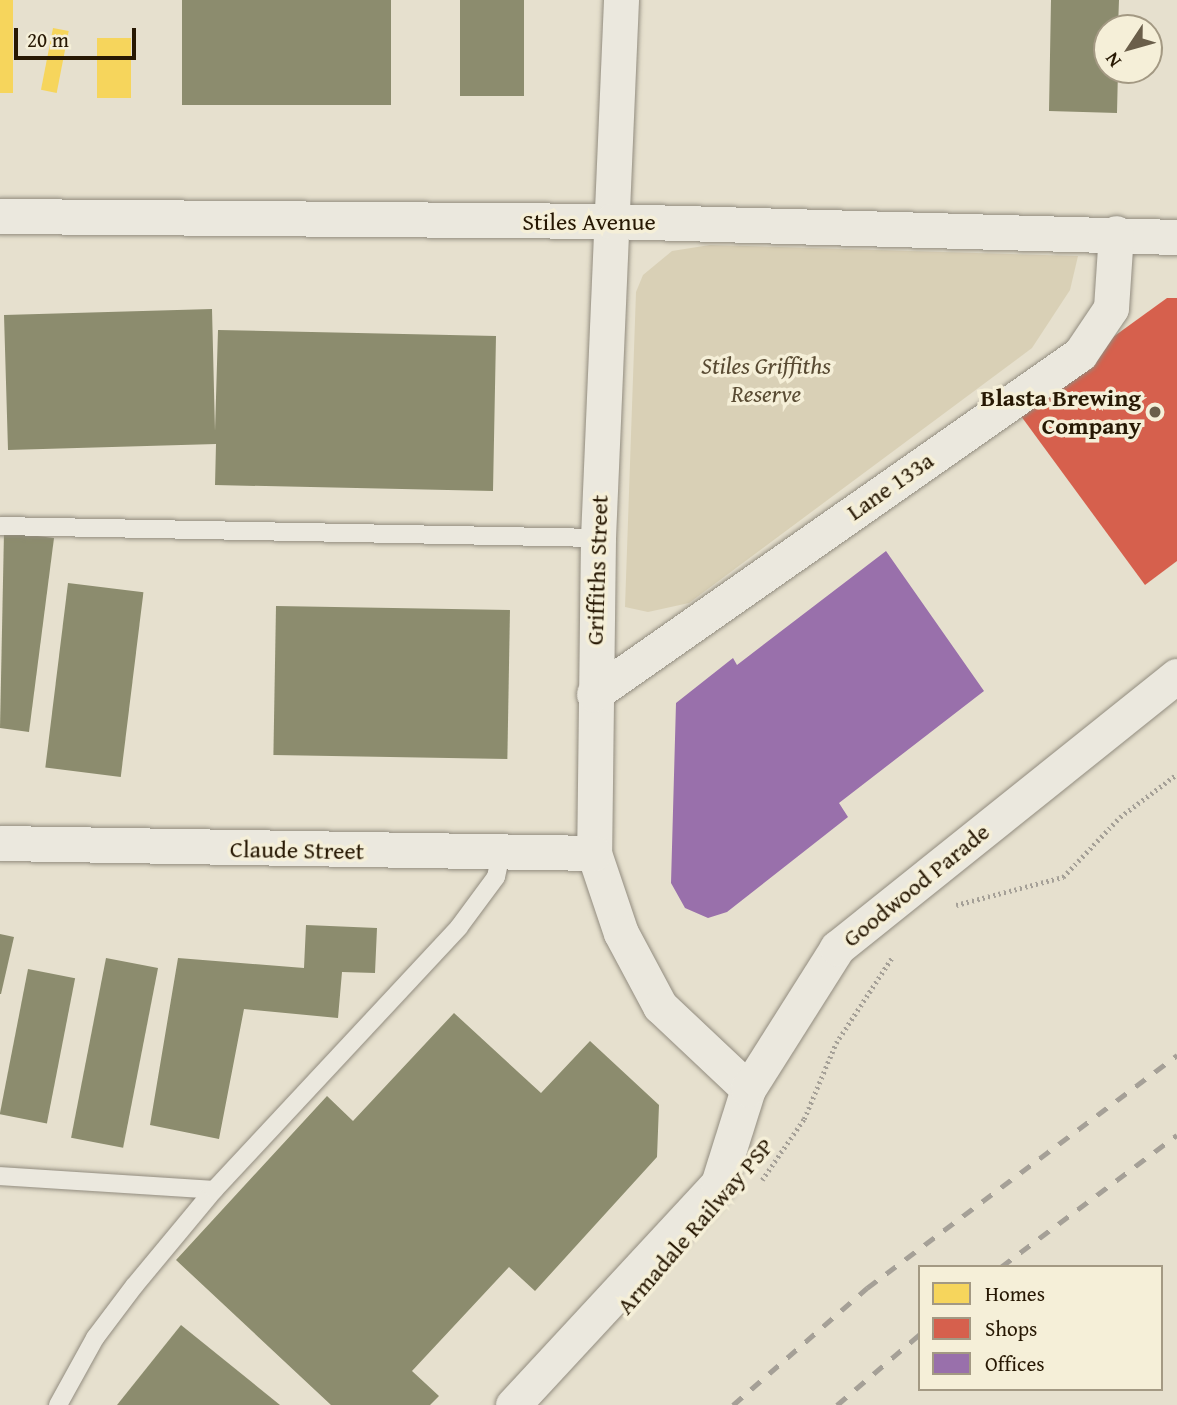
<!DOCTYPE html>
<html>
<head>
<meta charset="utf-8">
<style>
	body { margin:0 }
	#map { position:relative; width:1177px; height:1405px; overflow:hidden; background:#e6e0ce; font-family:"Gentium Book Plus",serif }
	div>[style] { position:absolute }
	.green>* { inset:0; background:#d9d0b6 }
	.homes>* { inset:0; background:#f6d55c; transform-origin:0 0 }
	.shops>* { inset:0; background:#d6604d }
	.offices>* { inset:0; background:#9970ab }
	.industry>* { inset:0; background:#8c8c6e; transform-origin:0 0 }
	.path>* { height:4.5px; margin-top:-2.25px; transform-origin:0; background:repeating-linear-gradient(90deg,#a5a097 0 2px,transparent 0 5.5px) }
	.roads { filter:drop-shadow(0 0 2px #928c7f) drop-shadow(0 0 2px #928c7f) }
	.lane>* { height:18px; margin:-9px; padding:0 9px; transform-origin:9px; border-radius:9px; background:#ebe8de }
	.street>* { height:35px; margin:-17.5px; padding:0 17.5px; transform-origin:17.5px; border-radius:17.5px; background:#ebe8de }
	.rail>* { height:5px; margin-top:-2.5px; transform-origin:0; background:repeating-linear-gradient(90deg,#a5a097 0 12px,transparent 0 24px) }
	.dots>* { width:19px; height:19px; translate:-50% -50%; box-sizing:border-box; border:4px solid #f5efd8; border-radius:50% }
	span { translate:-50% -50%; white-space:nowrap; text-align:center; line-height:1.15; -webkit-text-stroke:7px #f5efd8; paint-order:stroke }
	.street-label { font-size:24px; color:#271803 }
	.park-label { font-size:24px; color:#594b33; font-style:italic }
	.poi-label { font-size:24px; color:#271803; font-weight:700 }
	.right { translate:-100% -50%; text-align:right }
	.legend { position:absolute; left:918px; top:1265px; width:245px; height:126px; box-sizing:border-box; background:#f5efd8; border:2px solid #a39983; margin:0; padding:9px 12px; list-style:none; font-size:21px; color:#271803 }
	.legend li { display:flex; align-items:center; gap:14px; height:35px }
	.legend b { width:35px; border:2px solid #a39983 }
	.north { position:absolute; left:1093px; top:14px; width:70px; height:70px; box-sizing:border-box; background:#f5efd8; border:2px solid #a39983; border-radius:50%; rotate:234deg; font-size:19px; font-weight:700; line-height:28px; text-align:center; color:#271803 }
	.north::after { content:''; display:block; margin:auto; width:24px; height:32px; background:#6a5e4a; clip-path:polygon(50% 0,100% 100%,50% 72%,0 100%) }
	.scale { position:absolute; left:14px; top:28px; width:122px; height:32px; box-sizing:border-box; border:4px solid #271803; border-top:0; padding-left:9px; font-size:21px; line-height:24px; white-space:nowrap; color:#271803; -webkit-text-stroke:5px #f5efd8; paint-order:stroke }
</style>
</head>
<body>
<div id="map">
	<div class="green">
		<i style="clip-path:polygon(710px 245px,1078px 256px,1070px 290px,1032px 348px,689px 603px,648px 612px,625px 607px,636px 292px,643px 275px,672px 251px)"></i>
	</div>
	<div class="homes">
		<i style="left:0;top:0;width:13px;height:93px"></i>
		<i style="left:53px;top:28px;width:16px;height:63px;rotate:11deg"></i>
		<i style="left:97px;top:38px;width:34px;height:60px"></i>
	</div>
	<div class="shops">
		<i style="clip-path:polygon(1167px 298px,1177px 298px,1177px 561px,1145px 585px,1015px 408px)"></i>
	</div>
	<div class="offices">
		<i style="clip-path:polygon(886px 551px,984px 691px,839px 803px,848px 817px,727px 912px,708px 918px,685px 908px,671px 883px,676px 703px,733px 658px,737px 665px)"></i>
	</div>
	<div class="industry">
		<i style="left:182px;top:0;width:209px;height:105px"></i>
		<i style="left:460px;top:0;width:64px;height:96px"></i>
		<i style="clip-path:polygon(1051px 0,1119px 0,1118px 28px,1107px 28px,1107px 70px,1118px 70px,1117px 113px,1049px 111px)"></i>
		<i style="clip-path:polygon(212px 309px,215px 431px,218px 330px,496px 336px,493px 491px,215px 485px,216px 444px,8px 450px,4px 315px)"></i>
		<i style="clip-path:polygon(4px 532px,54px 538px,29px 732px,0 728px)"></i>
		<i style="left:68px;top:583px;width:76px;height:186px;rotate:7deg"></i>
		<i style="left:276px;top:606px;width:234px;height:149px;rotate:1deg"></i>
		<i style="clip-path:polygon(306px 925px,377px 928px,375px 973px,342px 972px,338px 1018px,244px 1009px,219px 1139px,150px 1125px,178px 958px,304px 968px)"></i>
		<i style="clip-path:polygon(0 934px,14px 937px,1px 994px,0 994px)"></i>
		<i style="left:106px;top:958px;width:53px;height:183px;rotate:11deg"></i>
		<i style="left:28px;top:969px;width:48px;height:148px;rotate:11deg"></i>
		<i style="clip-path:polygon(454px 1013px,541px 1093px,590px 1041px,659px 1105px,657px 1157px,535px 1291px,509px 1267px,412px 1371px,439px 1396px,430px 1405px,331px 1405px,176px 1260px,327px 1096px,353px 1121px)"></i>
		<i style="clip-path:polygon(181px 1325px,280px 1405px,117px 1405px)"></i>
	</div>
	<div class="path">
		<i style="left:956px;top:905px;width:111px;rotate:-14.7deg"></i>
		<i style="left:1063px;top:877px;width:83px;rotate:-46.5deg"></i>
		<i style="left:1120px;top:817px;width:71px;rotate:-37deg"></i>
		<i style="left:762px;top:1180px;width:74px;rotate:-55.5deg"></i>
		<i style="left:804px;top:1119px;width:82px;rotate:-67.2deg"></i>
		<i style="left:836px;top:1043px;width:104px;rotate:-56.8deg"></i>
	</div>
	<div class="roads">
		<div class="lane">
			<i style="left:0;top:526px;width:598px;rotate:1.15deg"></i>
			<i style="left:0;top:1176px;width:214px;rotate:3.7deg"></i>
			<i style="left:58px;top:1405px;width:77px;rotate:-61.1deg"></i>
			<i style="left:95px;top:1338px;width:66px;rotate:-53deg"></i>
			<i style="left:135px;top:1285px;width:124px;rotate:-50.3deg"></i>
			<i style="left:214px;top:1190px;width:359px;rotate:-47deg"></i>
			<i style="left:459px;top:927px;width:62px;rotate:-53.5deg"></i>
			<i style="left:496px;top:877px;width:24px;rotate:-78deg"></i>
		</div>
		<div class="street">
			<i style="left:621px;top:0;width:538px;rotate:92.45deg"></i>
			<i style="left:598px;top:538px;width:315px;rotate:90.7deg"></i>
			<i style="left:594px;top:853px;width:84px;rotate:71.4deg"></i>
			<i style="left:621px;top:933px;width:83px;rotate:61.9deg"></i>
			<i style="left:660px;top:1006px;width:121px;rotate:43.3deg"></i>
			<i style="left:0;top:216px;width:611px;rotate:0.47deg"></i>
			<i style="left:611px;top:221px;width:566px;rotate:1.62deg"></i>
			<i style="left:594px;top:694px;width:593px;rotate:-34.98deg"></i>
			<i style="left:1080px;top:354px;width:55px;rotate:-56deg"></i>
			<i style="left:1111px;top:308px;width:75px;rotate:-86.2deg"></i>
			<i style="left:0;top:843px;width:594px;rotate:0.96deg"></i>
			<i style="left:513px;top:1405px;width:301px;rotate:-47.2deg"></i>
			<i style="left:718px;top:1184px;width:100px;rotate:-72.5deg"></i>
			<i style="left:748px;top:1089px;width:167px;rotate:-57.7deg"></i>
			<i style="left:837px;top:948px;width:435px;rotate:-38.7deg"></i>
		</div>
	</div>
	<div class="rail">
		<i style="left:1001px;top:1267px;width:220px;rotate:-36.9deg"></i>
		<i style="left:733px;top:1405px;width:178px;rotate:-41.1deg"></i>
		<i style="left:867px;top:1288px;width:388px;rotate:-36.9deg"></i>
		<i style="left:837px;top:1405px;width:109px;rotate:-40.5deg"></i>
	</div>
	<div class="dots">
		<i style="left:1155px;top:412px;background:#6a5e4a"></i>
	</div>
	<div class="street-label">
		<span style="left:589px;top:222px">Stiles Avenue</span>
		<span style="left:890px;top:486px;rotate:-35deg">Lane 133a</span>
		<span style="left:597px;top:570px;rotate:-88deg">Griffiths Street</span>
		<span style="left:297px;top:850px;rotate:1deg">Claude Street</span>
		<span style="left:916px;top:885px;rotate:-39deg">Goodwood Parade</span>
		<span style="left:695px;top:1226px;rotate:-49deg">Armadale Railway PSP</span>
	</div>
	<div class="park-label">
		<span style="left:766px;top:380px">Stiles Griffiths<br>Reserve</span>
	</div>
	<div class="poi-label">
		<span class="right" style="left:1141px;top:412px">Blasta Brewing<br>Company</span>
	</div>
	<ul class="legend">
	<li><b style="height:19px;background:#f6d55c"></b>Homes</li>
	<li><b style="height:19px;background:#d6604d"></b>Shops</li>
	<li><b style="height:19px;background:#9970ab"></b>Offices</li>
	</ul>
	<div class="north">N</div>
	<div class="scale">20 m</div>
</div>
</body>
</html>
